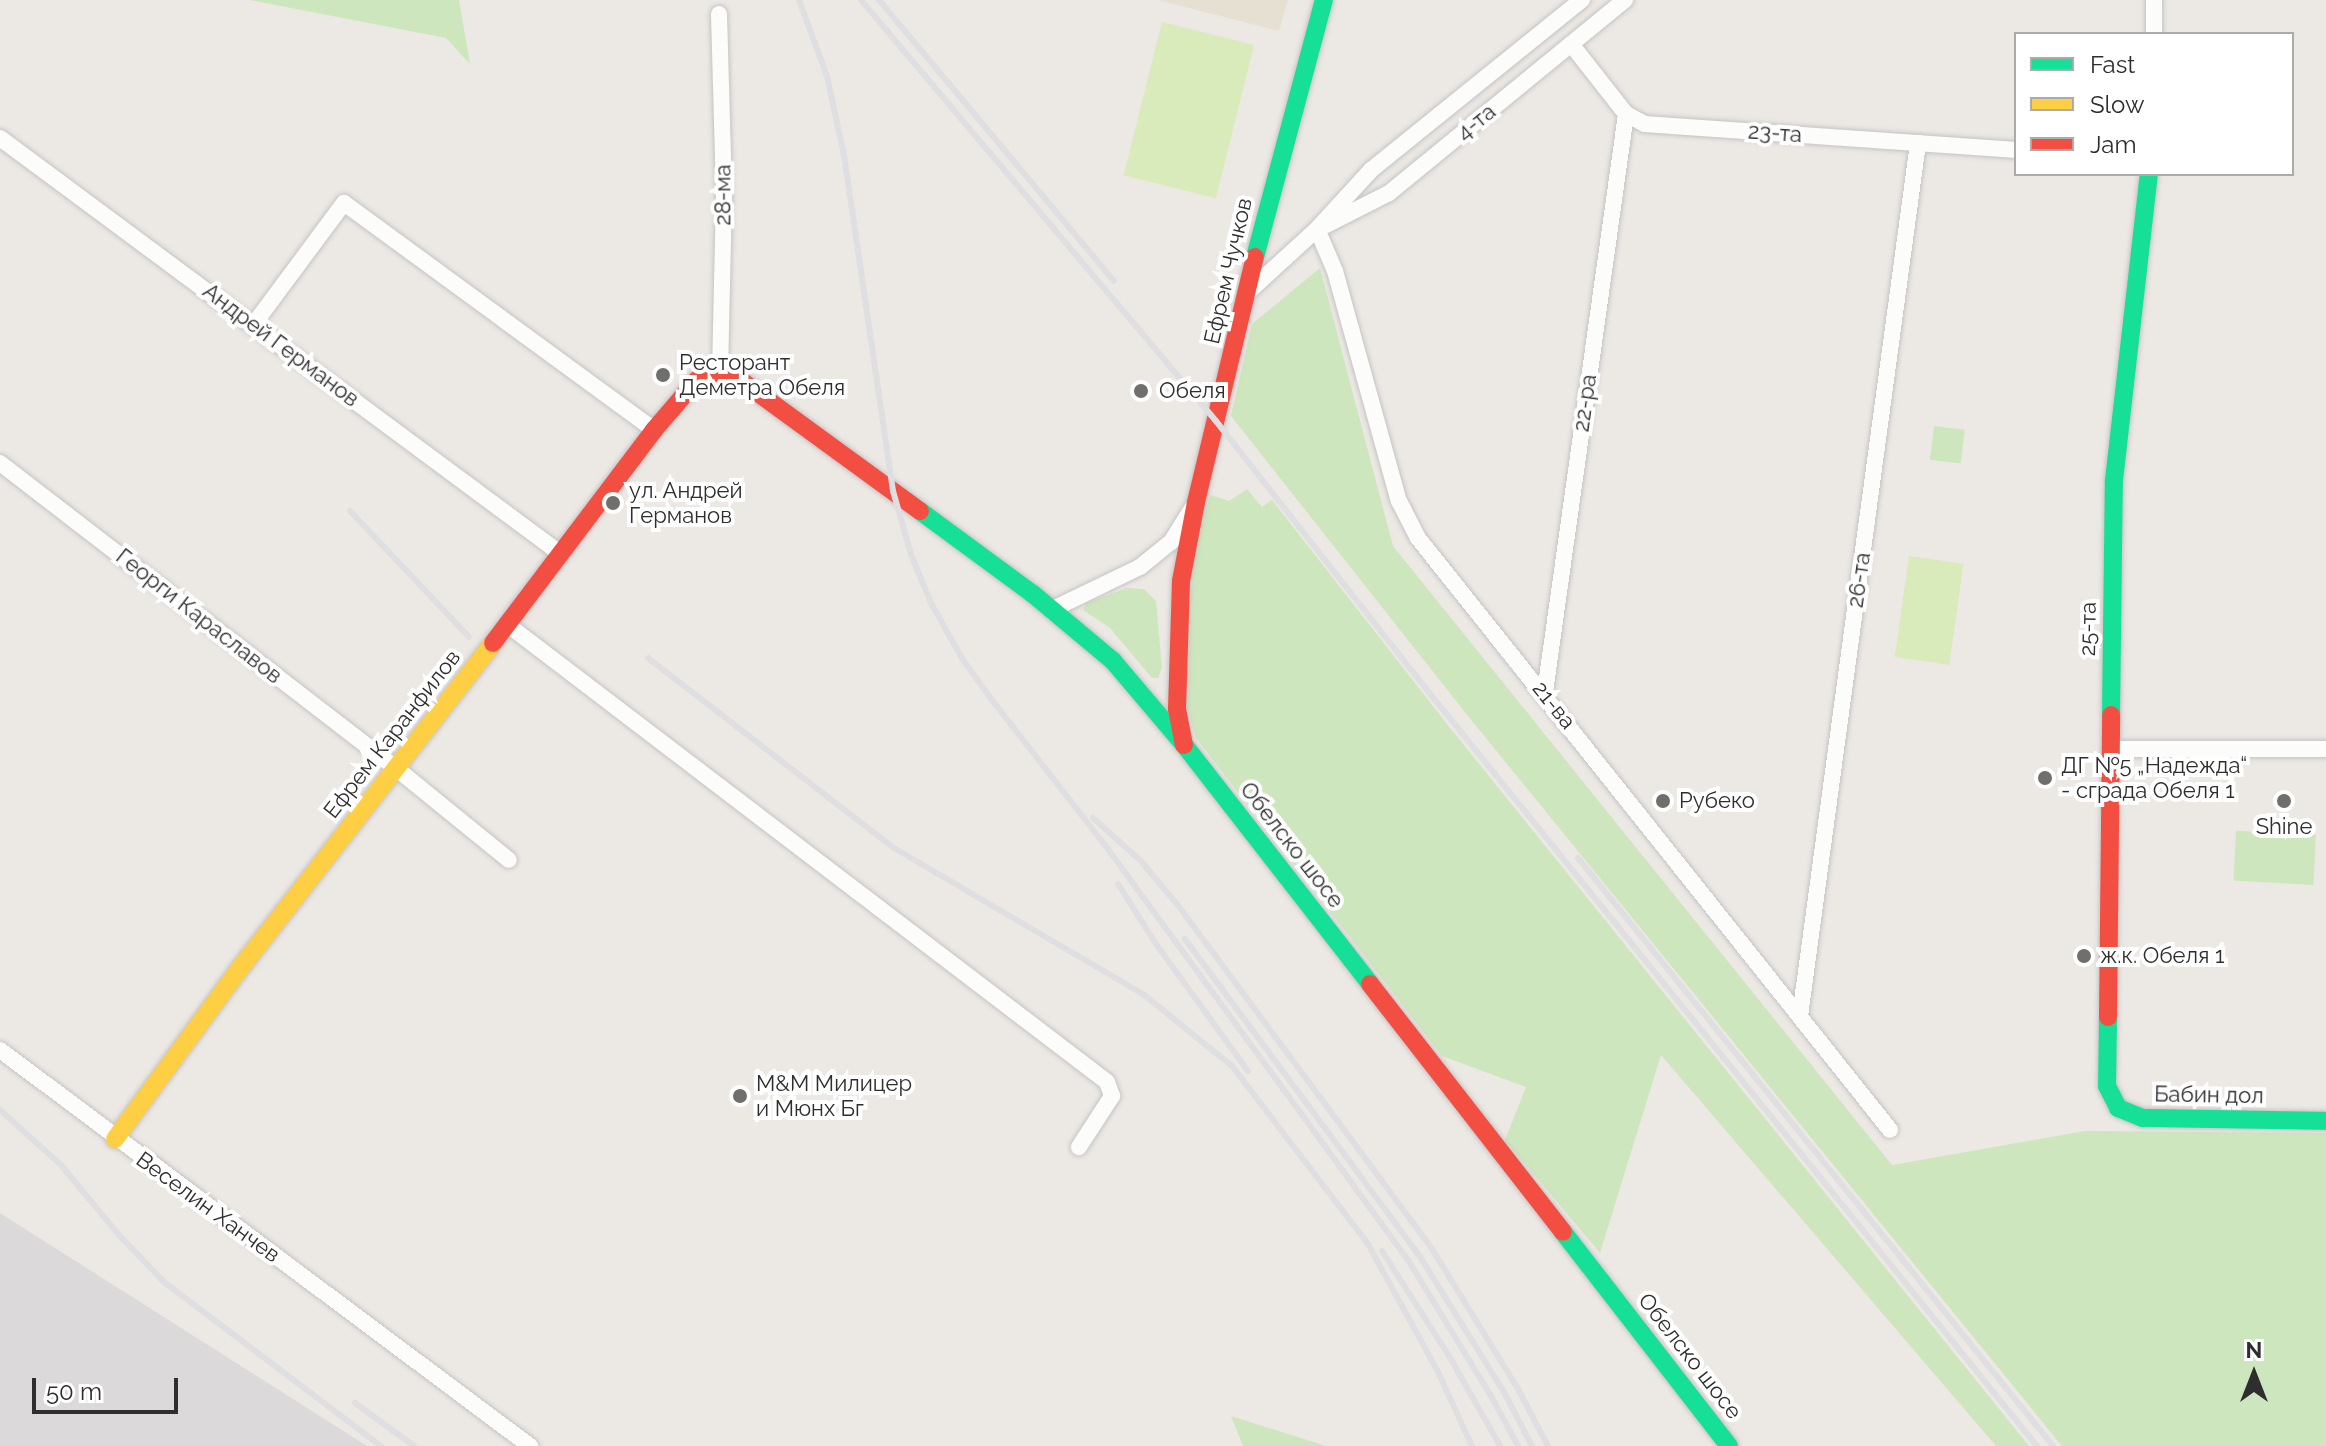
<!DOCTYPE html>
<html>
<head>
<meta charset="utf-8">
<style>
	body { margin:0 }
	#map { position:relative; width:2326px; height:1446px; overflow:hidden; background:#ece8e4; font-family:Raleway,sans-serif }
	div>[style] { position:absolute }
	.industrial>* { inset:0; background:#dcd9db }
	.education>* { inset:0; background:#e6e0d3 }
	.green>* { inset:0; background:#cee6be; transform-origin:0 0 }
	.pitch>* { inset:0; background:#d9eabb; transform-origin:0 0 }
	.roads { filter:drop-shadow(0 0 2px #c5c4c5) drop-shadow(0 0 2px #c5c4c5) }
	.street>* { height:16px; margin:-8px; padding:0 8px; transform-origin:8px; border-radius:8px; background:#fcfcfb }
	.fast>* { height:18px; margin:-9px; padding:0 9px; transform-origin:9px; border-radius:9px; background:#16e098 }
	.slow>* { height:18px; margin:-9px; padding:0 9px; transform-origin:9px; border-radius:9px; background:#ffcf43 }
	.jam>* { height:18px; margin:-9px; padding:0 9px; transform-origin:9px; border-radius:9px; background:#f24e42 }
	.rail>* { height:6px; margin:-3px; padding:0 3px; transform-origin:3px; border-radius:3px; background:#dfdfe1 }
	.dots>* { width:22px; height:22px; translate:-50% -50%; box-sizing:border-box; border:4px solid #fff; border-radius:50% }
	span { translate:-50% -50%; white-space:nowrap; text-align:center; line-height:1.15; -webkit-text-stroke:8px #fff; paint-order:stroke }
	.street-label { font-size:22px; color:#2e2e2e }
	.poi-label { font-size:22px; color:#2e2e2e }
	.left { translate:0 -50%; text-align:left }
	.legend { position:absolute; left:2014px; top:32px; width:280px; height:144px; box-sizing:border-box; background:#fff; border:2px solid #ababab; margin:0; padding:10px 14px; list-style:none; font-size:24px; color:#2e2e2e }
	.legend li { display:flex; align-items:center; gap:16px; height:40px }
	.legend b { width:40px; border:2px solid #ababab }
	.north { position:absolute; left:2214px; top:1334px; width:80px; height:80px; -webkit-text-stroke:6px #fff; paint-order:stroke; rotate:0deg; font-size:22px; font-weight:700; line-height:32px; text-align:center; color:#2e2e2e }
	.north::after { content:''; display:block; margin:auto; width:28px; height:36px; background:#2e2e2e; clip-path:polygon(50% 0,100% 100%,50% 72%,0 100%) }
	.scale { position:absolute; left:32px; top:1378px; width:146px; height:36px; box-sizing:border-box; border:4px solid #2e2e2e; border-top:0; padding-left:10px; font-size:24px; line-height:28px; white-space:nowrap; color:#2e2e2e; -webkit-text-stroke:6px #fff; paint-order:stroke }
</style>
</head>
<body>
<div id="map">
	<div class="industrial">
		<i style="clip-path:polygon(0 1213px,367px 1446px,0 1446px)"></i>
	</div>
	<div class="education">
		<i style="clip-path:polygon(1158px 0,1288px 0,1279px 31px)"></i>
	</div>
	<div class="green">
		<i style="clip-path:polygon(250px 0,459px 0,470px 64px,446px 38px)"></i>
		<i style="clip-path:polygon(1320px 268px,1393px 546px,1892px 1165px,2085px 1131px,2326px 1133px,2326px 1446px,2062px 1446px,1468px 716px,1231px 416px,1252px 324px)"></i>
		<i style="left:1934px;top:426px;width:31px;height:34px;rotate:7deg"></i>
		<i style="clip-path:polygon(1247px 489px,1262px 507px,1272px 500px,1447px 724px,2029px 1446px,1996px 1446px,1661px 1055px,1600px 1253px,1505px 1140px,1526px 1087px,1442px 1056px,1196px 738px,1185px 700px,1192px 561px,1210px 495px,1229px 501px)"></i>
		<i style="clip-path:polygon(1127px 588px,1144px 589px,1156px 601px,1162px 668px,1158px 678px,1152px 678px,1110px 628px,1083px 610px,1086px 603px)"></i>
		<i style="left:2316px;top:835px;width:50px;height:80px;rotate:93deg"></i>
		<i style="clip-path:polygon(1231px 1416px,1326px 1446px,1243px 1446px)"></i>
	</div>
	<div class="pitch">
		<i style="left:1162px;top:22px;width:95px;height:158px;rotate:14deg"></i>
		<i style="left:1909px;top:556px;width:55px;height:102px;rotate:8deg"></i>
	</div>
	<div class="roads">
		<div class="street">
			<i style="left:719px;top:14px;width:182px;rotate:88.4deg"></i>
			<i style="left:724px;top:196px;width:179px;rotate:91.3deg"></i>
			<i style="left:2154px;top:34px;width:34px;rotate:-90deg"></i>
			<i style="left:1571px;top:44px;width:89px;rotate:51.8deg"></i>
			<i style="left:1626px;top:114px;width:21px;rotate:28deg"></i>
			<i style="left:1645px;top:124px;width:372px;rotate:4deg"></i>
			<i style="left:0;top:138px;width:698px;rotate:36.56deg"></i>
			<i style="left:1326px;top:225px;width:71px;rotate:-26.9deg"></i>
			<i style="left:1389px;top:193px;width:305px;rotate:-39.3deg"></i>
			<i style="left:1317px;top:229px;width:46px;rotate:66.8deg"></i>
			<i style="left:1335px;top:271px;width:239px;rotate:74.5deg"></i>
			<i style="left:1399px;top:501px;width:42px;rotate:62.8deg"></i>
			<i style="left:1418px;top:538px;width:757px;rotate:51.43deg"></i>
			<i style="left:1247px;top:293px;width:95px;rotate:-42.4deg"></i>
			<i style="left:1317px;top:229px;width:80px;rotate:-47.5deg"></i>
			<i style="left:1371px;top:170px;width:271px;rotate:-38.9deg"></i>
			<i style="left:254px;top:324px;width:151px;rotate:-53.4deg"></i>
			<i style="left:344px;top:203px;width:384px;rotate:36.2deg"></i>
			<i style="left:0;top:463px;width:501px;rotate:37.62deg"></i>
			<i style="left:397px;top:769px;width:144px;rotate:39.1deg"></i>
			<i style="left:1051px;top:610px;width:99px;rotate:-25.8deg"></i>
			<i style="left:1140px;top:567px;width:40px;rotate:-39deg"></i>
			<i style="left:1171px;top:542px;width:40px;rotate:-58deg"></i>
			<i style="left:508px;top:625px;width:753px;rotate:37.34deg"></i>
			<i style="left:1107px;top:1082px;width:15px;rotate:70deg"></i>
			<i style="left:1112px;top:1096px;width:61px;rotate:122.9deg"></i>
			<i style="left:1545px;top:692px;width:584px;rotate:-82.02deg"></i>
			<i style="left:2112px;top:749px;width:214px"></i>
			<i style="left:1800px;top:1016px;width:881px;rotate:-82.3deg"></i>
			<i style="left:0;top:1050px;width:662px;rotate:36.77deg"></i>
		</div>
		<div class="fast">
			<i style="left:1255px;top:257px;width:266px;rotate:-75deg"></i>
			<i style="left:920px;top:511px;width:140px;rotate:36.3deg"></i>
			<i style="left:1033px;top:594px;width:104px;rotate:39.9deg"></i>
			<i style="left:1113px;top:661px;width:111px;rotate:49.7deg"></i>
			<i style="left:1185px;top:746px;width:301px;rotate:52.1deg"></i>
			<i style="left:2111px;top:715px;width:235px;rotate:-89.3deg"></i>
			<i style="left:2114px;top:480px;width:308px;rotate:-83.5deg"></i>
			<i style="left:2108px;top:1017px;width:69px;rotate:90.8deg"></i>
			<i style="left:2107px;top:1086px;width:25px;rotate:63deg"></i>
			<i style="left:2118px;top:1108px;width:27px;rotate:22deg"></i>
			<i style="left:2143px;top:1118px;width:183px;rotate:0.9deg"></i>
			<i style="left:1563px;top:1232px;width:271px;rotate:52.2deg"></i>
		</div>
		<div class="slow">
			<i style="left:115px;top:1139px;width:213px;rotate:-53.8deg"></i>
			<i style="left:241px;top:967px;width:410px;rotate:-52.1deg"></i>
		</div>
		<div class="jam">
			<i style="left:493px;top:643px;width:267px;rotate:-52.9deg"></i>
			<i style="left:654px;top:430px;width:66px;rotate:-49.3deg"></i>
			<i style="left:697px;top:380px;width:24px;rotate:-12deg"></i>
			<i style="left:720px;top:375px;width:24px;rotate:17deg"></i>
			<i style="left:743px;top:382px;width:219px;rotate:36.1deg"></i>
			<i style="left:1184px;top:745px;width:37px;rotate:-101deg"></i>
			<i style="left:1177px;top:709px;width:128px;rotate:-88.2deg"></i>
			<i style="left:1181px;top:581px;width:80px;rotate:-79.2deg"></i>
			<i style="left:1196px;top:502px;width:252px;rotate:-76.5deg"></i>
			<i style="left:1370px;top:984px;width:314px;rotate:52.1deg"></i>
			<i style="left:2108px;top:1017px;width:302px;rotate:-89.4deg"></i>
		</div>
	</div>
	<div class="rail">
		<i style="left:799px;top:0;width:81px;rotate:69.8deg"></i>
		<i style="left:827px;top:76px;width:81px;rotate:77.9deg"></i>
		<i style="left:844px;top:155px;width:340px;rotate:81.7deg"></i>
		<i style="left:893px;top:491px;width:66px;rotate:74.1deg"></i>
		<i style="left:911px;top:554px;width:53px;rotate:67.8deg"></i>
		<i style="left:931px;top:603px;width:65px;rotate:60.7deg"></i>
		<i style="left:963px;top:660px;width:49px;rotate:54.1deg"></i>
		<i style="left:992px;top:700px;width:184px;rotate:52.1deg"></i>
		<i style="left:1105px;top:845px;width:514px;rotate:53.87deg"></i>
		<i style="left:1408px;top:1260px;width:159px;rotate:58.6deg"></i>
		<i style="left:1491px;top:1396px;width:57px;rotate:61.6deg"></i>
		<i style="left:861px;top:0;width:551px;rotate:49.86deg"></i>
		<i style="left:1216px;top:421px;width:323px;rotate:51.9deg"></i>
		<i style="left:1415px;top:675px;width:991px;rotate:51.11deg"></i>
		<i style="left:879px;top:0;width:366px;rotate:50.1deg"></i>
		<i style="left:350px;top:511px;width:173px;rotate:46.6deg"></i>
		<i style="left:648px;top:658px;width:311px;rotate:37.7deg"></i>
		<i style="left:894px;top:848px;width:289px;rotate:30.4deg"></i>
		<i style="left:1143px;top:994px;width:114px;rotate:39deg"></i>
		<i style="left:1232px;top:1066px;width:224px;rotate:52.6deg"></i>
		<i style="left:1368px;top:1244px;width:144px;rotate:61.3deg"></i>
		<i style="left:1437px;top:1370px;width:84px;rotate:65.3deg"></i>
		<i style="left:1093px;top:818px;width:63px;rotate:41.8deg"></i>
		<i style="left:1140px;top:860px;width:57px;rotate:49.9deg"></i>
		<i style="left:1177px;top:904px;width:429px;rotate:53.5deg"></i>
		<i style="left:1432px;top:1249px;width:162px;rotate:58.4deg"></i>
		<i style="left:1517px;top:1387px;width:67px;rotate:62.3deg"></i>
		<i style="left:1578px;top:858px;width:756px;rotate:51.07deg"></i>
		<i style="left:1118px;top:884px;width:71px;rotate:57.7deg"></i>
		<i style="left:1156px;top:944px;width:157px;rotate:54.1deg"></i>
		<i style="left:1185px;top:939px;width:393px;rotate:53.5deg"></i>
		<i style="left:1419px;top:1255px;width:161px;rotate:58.2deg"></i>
		<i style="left:1504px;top:1392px;width:61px;rotate:62.6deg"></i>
		<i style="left:0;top:1110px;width:82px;rotate:42deg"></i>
		<i style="left:61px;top:1165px;width:91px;rotate:50.4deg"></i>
		<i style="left:119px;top:1235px;width:65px;rotate:46.2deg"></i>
		<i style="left:164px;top:1282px;width:272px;rotate:37.1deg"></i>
		<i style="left:1382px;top:1251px;width:130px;rotate:57.5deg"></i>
		<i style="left:1452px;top:1361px;width:98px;rotate:60.5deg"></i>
		<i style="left:355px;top:1403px;width:73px;rotate:36.1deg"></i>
	</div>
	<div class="dots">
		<i style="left:663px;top:375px;background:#706f6e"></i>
		<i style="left:1141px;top:391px;background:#706f6e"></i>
		<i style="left:613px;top:503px;background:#706f6e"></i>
		<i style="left:2045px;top:778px;background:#706f6e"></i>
		<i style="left:1663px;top:801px;background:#706f6e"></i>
		<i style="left:2284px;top:801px;background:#706f6e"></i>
		<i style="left:2084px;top:956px;background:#706f6e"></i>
		<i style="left:740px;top:1096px;background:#706f6e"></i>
	</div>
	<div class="street-label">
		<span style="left:1476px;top:122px;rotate:-39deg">4-та</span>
		<span style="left:1775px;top:133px;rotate:4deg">23-та</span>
		<span style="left:723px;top:195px;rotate:-90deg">28-ма</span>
		<span style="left:1228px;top:271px;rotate:-77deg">Ефрем Чучков</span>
		<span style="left:281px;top:345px;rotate:37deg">Андрей Германов</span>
		<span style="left:1585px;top:403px;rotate:-82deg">22-ра</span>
		<span style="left:1859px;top:580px;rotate:-82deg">26-та</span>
		<span style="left:199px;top:616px;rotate:38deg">Георги Караславов</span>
		<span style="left:2088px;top:629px;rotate:-89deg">25-та</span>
		<span style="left:1554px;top:705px;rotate:51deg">21-ва</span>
		<span style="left:392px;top:734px;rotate:-52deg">Ефрем Каранфилов</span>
		<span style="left:1292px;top:845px;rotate:52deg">Обелско шосе</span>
		<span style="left:2209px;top:1095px;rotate:1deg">Бабин дол</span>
		<span style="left:208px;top:1207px;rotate:36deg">Веселин Ханчев</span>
		<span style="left:1690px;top:1356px;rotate:52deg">Обелско шосе</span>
	</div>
	<div class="poi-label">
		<span class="left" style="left:679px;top:375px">Ресторант<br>Деметра Обеля</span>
		<span class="left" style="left:1159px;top:391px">Обеля</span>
		<span class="left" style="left:629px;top:503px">ул. Андрей<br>Германов</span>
		<span class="left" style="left:2061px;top:778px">ДГ №5 „Надежда“<br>- сграда Обеля 1</span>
		<span class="left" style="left:1679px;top:801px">Рубеко</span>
		<span style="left:2284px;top:827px">Shine</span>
		<span class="left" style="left:2100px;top:956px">ж.к. Обеля 1</span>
		<span class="left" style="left:756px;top:1096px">М&amp;M Mилицер<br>и Мюнх Бг</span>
	</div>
	<ul class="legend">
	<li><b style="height:10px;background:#16e098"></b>Fast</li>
	<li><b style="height:10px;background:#ffcf43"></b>Slow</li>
	<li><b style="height:10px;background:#f24e42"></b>Jam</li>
	</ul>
	<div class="north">N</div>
	<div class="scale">50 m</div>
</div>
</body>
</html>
